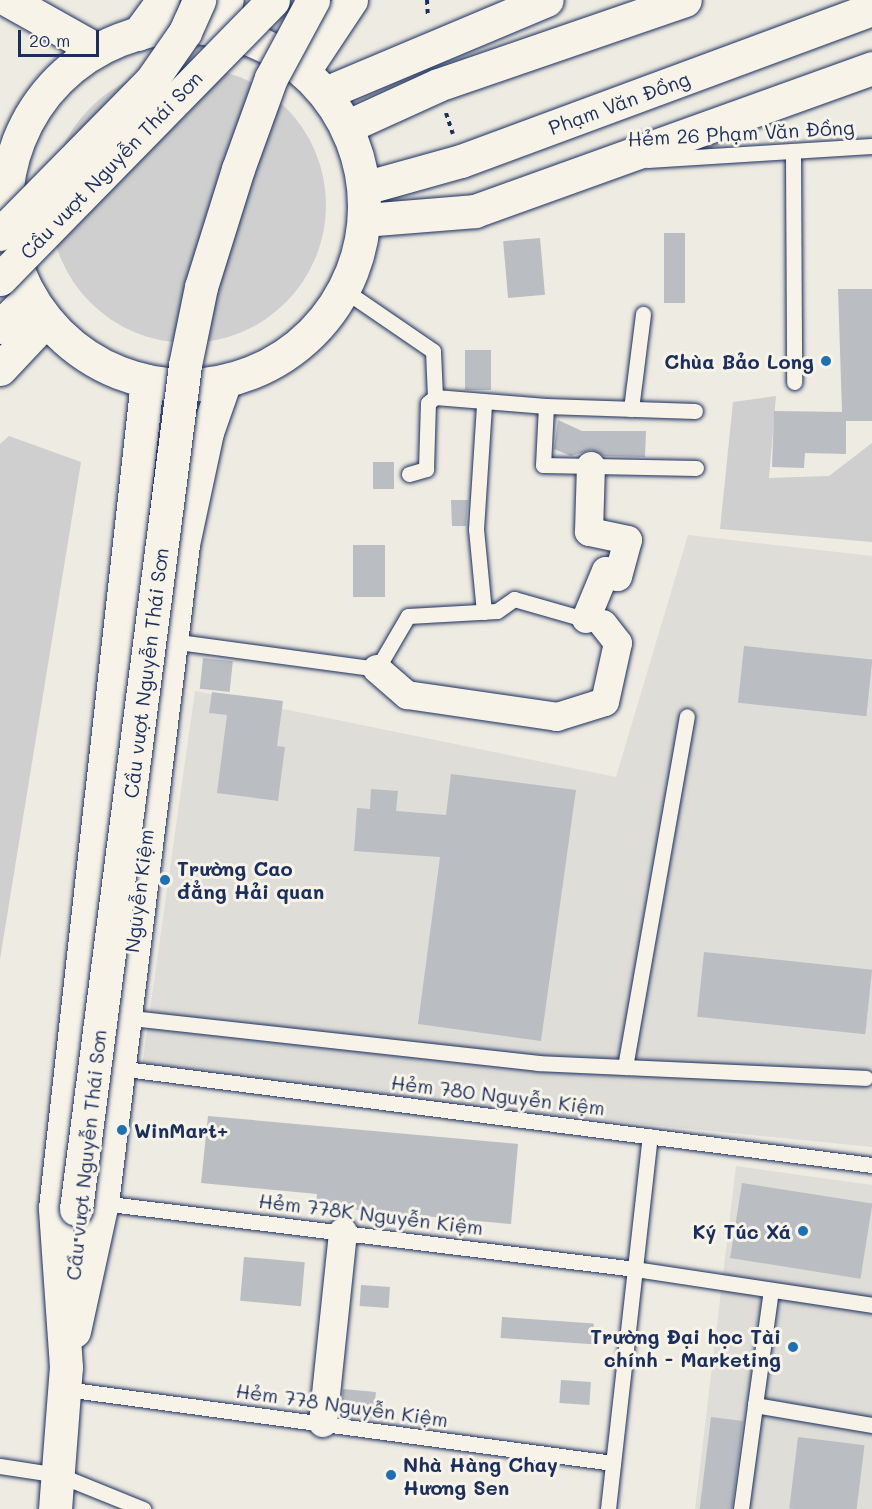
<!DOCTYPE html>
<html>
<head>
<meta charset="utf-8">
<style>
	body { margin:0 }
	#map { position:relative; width:872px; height:1509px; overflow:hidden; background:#eeebe2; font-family:Mali,sans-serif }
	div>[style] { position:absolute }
	.built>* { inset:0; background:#deddd8 }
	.green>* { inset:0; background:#cfcfcf }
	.round { border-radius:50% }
	.building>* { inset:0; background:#babdc2; transform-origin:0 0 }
	.path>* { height:4px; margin-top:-2px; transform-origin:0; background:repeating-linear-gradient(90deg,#1b2f5e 0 4.5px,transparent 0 9px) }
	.roads { filter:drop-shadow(0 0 2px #1b2f5e) drop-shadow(0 0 2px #1b2f5e) }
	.lane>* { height:15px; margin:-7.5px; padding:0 7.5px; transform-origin:7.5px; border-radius:7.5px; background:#f7f3e8 }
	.street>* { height:28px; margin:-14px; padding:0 14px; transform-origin:14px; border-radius:14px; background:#f7f3e8 }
	.primary>* { height:33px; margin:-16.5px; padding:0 16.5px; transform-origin:16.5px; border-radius:16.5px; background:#f7f3e8 }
	.primary>.ring { margin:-16.5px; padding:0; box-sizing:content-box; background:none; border:33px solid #f7f3e8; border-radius:50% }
	.highway>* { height:33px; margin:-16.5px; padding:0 16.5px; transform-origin:16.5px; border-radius:16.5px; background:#f7f3e8 }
	.bridges { filter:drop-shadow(0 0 2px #1b2f5e) drop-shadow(0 0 2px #1b2f5e) }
	.primary-bridge>* { height:33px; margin:-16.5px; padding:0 16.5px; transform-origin:16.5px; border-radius:16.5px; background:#f7f3e8 }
	.dots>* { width:16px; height:16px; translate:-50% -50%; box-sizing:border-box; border:3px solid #f7f3e8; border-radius:50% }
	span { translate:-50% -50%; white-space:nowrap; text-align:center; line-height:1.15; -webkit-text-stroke:6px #f7f3e8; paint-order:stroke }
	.street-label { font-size:20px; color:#1b2f5e }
	.poi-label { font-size:20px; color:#1b2f5e; font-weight:700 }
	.right { translate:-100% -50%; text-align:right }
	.left { translate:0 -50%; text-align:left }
	.scale { position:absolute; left:18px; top:30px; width:81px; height:27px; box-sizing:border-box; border:3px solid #1b2f5e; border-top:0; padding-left:8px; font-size:18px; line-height:21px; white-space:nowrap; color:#1b2f5e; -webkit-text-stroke:4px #f7f3e8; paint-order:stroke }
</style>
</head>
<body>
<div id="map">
	<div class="built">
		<i style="clip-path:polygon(688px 535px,872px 556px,872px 1147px,141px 1074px,195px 691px,616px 777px)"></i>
		<i style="clip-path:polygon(736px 1166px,872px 1185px,872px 1509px,695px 1509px)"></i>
	</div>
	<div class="green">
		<i class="round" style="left:50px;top:67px;width:276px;height:276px"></i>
		<i style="clip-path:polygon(776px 396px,769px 478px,829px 476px,872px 443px,872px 542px,720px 529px,733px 402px)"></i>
		<i style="clip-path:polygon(9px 436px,81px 462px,0 959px,0 444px)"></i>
	</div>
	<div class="building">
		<i style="left:664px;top:233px;width:21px;height:70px"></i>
		<i style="left:540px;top:238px;width:57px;height:37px;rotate:85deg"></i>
		<i style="clip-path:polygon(838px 289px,872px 289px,872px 421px,846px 421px,846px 454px,805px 453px,804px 468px,772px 467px,774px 411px,842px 412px)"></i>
		<i style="left:465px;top:350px;width:26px;height:40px"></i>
		<i style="clip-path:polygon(558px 420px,582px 431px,646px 431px,645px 457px,604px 456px,591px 450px,571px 456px,554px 449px)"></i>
		<i style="left:373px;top:462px;width:21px;height:27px"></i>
		<i style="clip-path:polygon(451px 500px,468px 500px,466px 526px,452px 526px)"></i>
		<i style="left:353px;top:545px;width:32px;height:52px"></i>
		<i style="left:744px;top:646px;width:129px;height:57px;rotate:6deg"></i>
		<i style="left:203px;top:658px;width:30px;height:31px;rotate:6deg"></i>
		<i style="clip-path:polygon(212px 692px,283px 701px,277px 746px,285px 747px,278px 801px,217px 793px,227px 715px,209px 713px)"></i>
		<i style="clip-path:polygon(451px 774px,576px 790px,541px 1041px,418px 1024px,440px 857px,354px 851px,357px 808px,370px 809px,371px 789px,398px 791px,396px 811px,446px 815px)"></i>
		<i style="left:704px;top:952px;width:169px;height:65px;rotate:6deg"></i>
		<i style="clip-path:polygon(208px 1116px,518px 1144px,511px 1224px,316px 1206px,317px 1194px,201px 1183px)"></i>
		<i style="left:742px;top:1183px;width:132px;height:76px;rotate:9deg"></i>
		<i style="left:244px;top:1257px;width:61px;height:44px;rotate:5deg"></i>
		<i style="left:361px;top:1285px;width:29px;height:21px;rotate:4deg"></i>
		<i style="left:502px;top:1317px;width:92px;height:21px;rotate:4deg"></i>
		<i style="left:561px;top:1380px;width:30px;height:23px;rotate:4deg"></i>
		<i style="left:343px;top:1389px;width:33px;height:27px;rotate:5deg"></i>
		<i style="left:711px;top:1417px;width:32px;height:93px;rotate:7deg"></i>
		<i style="left:798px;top:1437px;width:67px;height:72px;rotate:7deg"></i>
	</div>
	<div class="path">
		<i style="left:427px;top:0;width:17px;rotate:87deg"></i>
		<i style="left:446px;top:113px;width:22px;rotate:72deg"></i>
	</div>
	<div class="roads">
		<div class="lane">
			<i style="left:793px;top:154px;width:228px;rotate:89.7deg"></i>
			<i style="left:647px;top:160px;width:225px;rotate:-3.6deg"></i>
			<i style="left:344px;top:290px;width:108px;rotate:34.4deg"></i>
			<i style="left:433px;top:351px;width:46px;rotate:87.5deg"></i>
			<i style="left:435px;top:397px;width:111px;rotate:4.6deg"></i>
			<i style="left:546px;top:406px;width:59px;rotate:92.9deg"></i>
			<i style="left:543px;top:465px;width:153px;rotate:1.1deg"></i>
			<i style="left:546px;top:406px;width:149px;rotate:1.9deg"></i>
			<i style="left:631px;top:409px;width:96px;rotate:-82.8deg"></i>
			<i style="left:409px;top:474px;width:18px;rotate:-16deg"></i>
			<i style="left:426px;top:469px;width:66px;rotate:-88.3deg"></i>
			<i style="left:428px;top:403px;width:9px;rotate:-41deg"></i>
			<i style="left:484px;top:612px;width:83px;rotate:-95.5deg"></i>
			<i style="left:476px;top:529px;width:125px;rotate:-86.3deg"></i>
			<i style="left:171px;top:641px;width:208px;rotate:7.7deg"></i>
			<i style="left:377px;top:669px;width:61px;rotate:-59.7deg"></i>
			<i style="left:408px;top:616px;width:89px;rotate:-3.2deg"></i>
			<i style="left:497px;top:611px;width:21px;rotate:-35deg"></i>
			<i style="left:514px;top:599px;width:80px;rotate:15.9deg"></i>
			<i style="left:123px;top:1017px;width:418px;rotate:6.3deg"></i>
			<i style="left:538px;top:1063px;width:328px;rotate:2.6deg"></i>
			<i style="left:625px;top:1067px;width:356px;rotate:-80deg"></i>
			<i style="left:118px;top:1068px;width:760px;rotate:7.33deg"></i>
			<i style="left:102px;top:1203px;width:537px;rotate:7.06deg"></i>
			<i style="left:635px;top:1269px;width:240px;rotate:8.6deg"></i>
			<i style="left:65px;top:1389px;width:553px;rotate:7.69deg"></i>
			<i style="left:755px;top:1405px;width:116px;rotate:-82.1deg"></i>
			<i style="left:0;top:1466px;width:60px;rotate:8.7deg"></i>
			<i style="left:59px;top:1475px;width:91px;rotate:22deg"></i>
			<i style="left:608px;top:1509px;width:375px;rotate:-83.6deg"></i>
			<i style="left:741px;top:1509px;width:105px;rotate:-82.3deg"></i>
			<i style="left:755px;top:1405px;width:119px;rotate:9.7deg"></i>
		</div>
		<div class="street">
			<i style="left:586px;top:619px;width:52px;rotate:-67.4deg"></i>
			<i style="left:606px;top:571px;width:13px;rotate:27deg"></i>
			<i style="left:618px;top:577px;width:38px;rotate:-75deg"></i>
			<i style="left:628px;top:540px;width:40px;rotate:-168deg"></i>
			<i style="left:589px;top:532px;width:66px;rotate:-88.3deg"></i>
			<i style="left:377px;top:669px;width:40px;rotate:41deg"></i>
			<i style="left:407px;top:695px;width:152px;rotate:8.3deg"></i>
			<i style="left:557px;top:717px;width:50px;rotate:-17.4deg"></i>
			<i style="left:605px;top:702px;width:60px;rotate:-77.6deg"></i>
			<i style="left:618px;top:643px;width:24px;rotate:-128deg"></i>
			<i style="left:323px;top:1423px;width:192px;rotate:-84deg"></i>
		</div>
		<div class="primary">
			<i style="left:8px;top:0;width:102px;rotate:29.3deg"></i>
			<i class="ring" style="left:6px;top:27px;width:325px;height:325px"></i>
			<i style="left:218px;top:29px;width:30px;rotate:-73deg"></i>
			<i style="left:138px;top:34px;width:42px;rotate:-53.7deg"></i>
			<i style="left:305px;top:69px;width:83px;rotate:-56.3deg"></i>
			<i style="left:330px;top:91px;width:235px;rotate:-22.8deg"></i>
			<i style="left:364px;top:220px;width:111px;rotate:-4.6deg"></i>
			<i style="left:475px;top:211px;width:422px;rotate:-19.8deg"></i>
			<i style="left:0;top:327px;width:43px;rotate:-45.9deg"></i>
			<i style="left:0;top:369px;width:67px;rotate:-46.8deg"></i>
			<i style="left:74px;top:1331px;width:131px;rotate:-77.7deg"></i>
			<i style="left:102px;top:1203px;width:664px;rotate:-82.99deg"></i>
			<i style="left:183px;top:544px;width:115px;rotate:-77.9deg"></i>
			<i style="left:207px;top:432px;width:54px;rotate:-70.6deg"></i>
			<i style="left:55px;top:1509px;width:142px;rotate:-85.6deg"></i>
			<i style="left:66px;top:1367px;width:159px;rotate:-94deg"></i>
			<i style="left:55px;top:1208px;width:832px;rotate:-83.65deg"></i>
		</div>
		<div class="highway">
			<i style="left:346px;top:127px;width:101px;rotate:-24.5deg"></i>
			<i style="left:438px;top:85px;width:261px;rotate:-19deg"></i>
			<i style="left:364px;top:188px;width:101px;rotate:-15.6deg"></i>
			<i style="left:461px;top:161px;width:438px;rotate:-20.3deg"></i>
		</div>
	</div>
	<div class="bridges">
		<div class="primary-bridge">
			<i style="left:0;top:234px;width:215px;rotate:-45.4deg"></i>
			<i style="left:151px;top:81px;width:60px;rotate:-55.2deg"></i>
			<i style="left:185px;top:32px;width:35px;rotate:-66deg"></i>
			<i style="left:0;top:279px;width:390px;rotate:-45.6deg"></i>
			<i style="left:76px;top:1209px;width:851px;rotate:-82.64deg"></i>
			<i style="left:185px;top:365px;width:80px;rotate:-78.4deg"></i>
			<i style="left:201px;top:287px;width:124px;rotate:-72.6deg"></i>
			<i style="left:238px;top:169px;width:97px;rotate:-70.1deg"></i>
			<i style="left:271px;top:78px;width:89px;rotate:-61.7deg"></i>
		</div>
	</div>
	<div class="dots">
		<i style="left:826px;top:361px;background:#1f6fb2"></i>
		<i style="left:165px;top:880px;background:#1f6fb2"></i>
		<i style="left:122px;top:1130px;background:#1f6fb2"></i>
		<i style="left:803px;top:1231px;background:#1f6fb2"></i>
		<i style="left:793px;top:1347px;background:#1f6fb2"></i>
		<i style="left:391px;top:1475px;background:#1f6fb2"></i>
	</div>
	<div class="street-label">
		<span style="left:619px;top:103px;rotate:-20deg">Phạm Văn Đồng</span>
		<span style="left:741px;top:133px;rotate:-3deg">Hẻm 26 Phạm Văn Đồng</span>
		<span style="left:111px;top:165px;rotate:-46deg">Cầu vượt Nguyễn Thái Sơn</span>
		<span style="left:146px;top:673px;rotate:-83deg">Cầu vượt Nguyễn Thái Sơn</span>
		<span style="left:139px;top:891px;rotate:-83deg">Nguyễn Kiệm</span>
		<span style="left:498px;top:1095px;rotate:7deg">Hẻm 780 Nguyễn Kiệm</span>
		<span style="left:86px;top:1155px;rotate:-84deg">Cầu vượt Nguyễn Thái Sơn</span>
		<span style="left:371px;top:1214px;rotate:7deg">Hẻm 778K Nguyễn Kiệm</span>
		<span style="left:342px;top:1405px;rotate:8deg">Hẻm 778 Nguyễn Kiệm</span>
	</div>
	<div class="poi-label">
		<span class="right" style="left:814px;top:361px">Chùa Bảo Long</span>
		<span class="left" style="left:177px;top:880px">Trường Cao<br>đẳng Hải quan</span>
		<span class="left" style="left:134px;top:1130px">WinMart+</span>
		<span class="right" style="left:791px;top:1231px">Ký Túc Xá</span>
		<span class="right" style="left:781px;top:1348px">Trường Đại học Tài<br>chính - Marketing</span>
		<span class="left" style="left:403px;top:1476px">Nhà Hàng Chay<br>Hương Sen</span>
	</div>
	<div class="scale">20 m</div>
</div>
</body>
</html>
